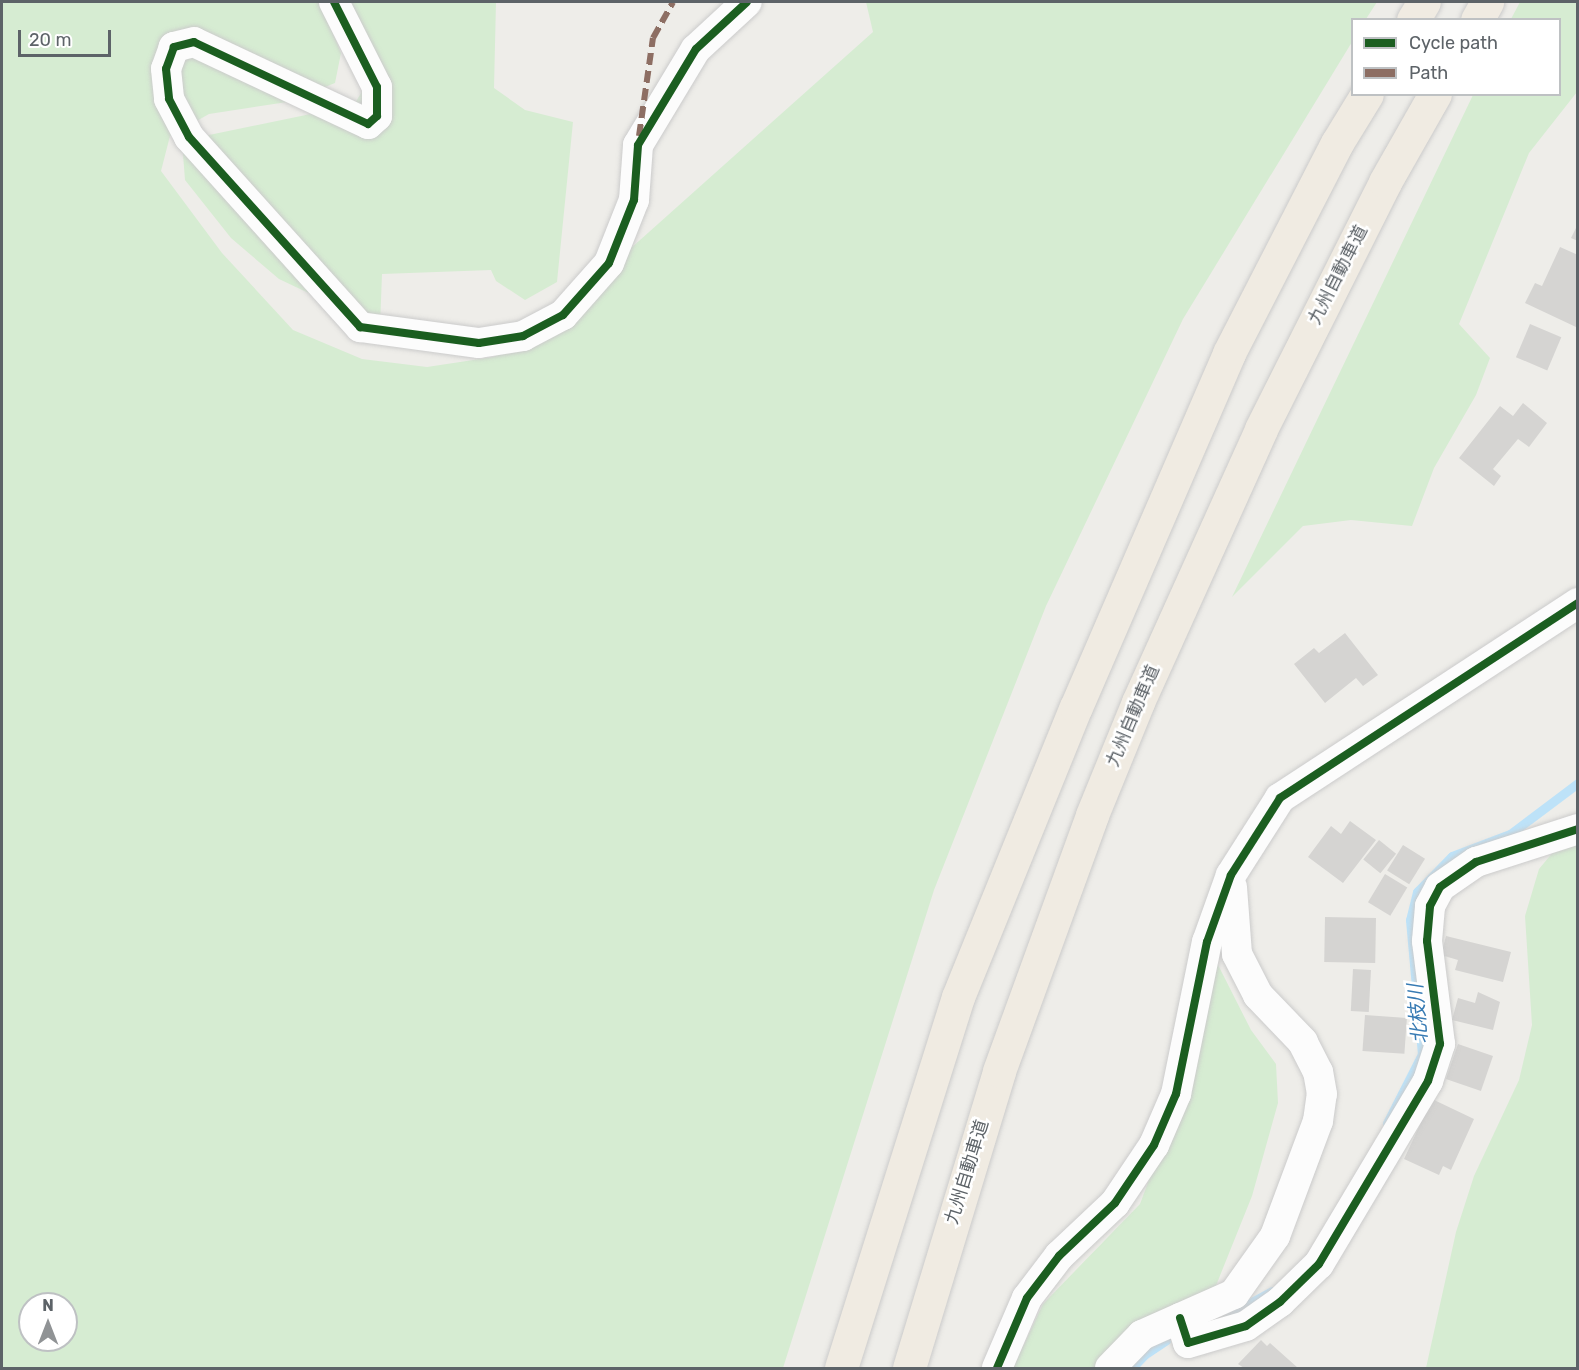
<!DOCTYPE html>
<html>
<head>
<meta charset="utf-8">
<style>
	body { margin:0 }
	#map { position:relative; width:1579px; height:1370px; overflow:hidden; background:#eeede9; font-family:Rubik,"Noto Sans JP",sans-serif }
	div>[style] { position:absolute }
	.green>* { inset:0; background:#d6ecd2 }
	.stream>* { height:9px; margin:-4.5px; padding:0 4.5px; transform-origin:4.5px; border-radius:4.5px; background:#bde2f8 }
	.building>* { inset:0; background:#d5d4d2; transform-origin:0 0 }
	.roads { filter:drop-shadow(0 0 2px #cbcbcb) drop-shadow(0 0 2px #cbcbcb) }
	.minor>* { height:30px; margin:-15px; padding:0 15px; transform-origin:15px; border-radius:15px; background:#fcfcfc }
	.highway>* { height:33px; margin:-16.5px; padding:0 16.5px; transform-origin:16.5px; border-radius:16.5px; background:#f0ebe2 }
	.quiet>* { height:6px; margin-top:-3px; transform-origin:0; background:repeating-linear-gradient(90deg,#8d6e63 0 12px,transparent 0 18px) }
	.cycleway>* { height:8px; margin:-4px; padding:0 4px; transform-origin:4px; border-radius:4px; background:#1b5e20 }
	span { translate:-50% -50%; white-space:nowrap; text-align:center; line-height:1.15; -webkit-text-stroke:5px #fff; paint-order:stroke }
	.street-label { font-size:18px; color:#5d6368 }
	.water-label { font-size:20px; color:#367ab3; font-style:italic }
	.frame { position:absolute; inset:0; border:3px solid #5d6368; pointer-events:none }
	.legend { position:absolute; left:1351px; top:18px; width:210px; height:78px; box-sizing:border-box; background:#fff; border:2px solid #bec1c3; margin:0; padding:8px 10px; list-style:none; font-size:18px; color:#5d6368 }
	.legend li { display:flex; align-items:center; gap:12px; height:30px }
	.legend b { width:30px; border:2px solid #bec1c3 }
	.north { position:absolute; left:18px; top:1292px; width:60px; height:60px; box-sizing:border-box; background:#fff; border:2px solid #bec1c3; border-radius:50%; rotate:0deg; font-size:16px; font-weight:700; line-height:24px; text-align:center; color:#5d6368 }
	.north::after { content:''; display:block; margin:auto; width:21px; height:27px; background:#909395; clip-path:polygon(50% 0,100% 100%,50% 72%,0 100%) }
	.scale { position:absolute; left:18px; top:30px; width:93px; height:27px; box-sizing:border-box; border:3px solid #5d6368; border-top:0; padding-left:8px; font-size:18px; line-height:21px; white-space:nowrap; color:#5d6368; -webkit-text-stroke:4px #fff; paint-order:stroke }
</style>
</head>
<body>
<div id="map">
	<div class="green">
		<i style="clip-path:polygon(evenodd,2px 2px,320px 2px,341px 53px,335px 83px,287px 102px,209px 114px,170px 136px,161px 171px,222px 253px,293px 330px,362px 359px,427px 367px,493px 357px,558px 330px,630px 249px,873px 32px,866px 2px,1377px 2px,1366px 19px,1352px 20px,1352px 42px,1183px 319px,1046px 606px,934px 890px,783px 1368px,2px 1368px,2px 2px,30px 1304px,66px 1304px,66px 1340px,30px 1340px,30px 1304px)"></i>
		<i style="clip-path:polygon(343px 2px,496px 2px,494px 88px,525px 110px,573px 122px,557px 282px,525px 300px,496px 281px,491px 270px,382px 274px,380px 327px,279px 279px,231px 238px,185px 180px,183px 154px,209px 135px,354px 105px,371px 76px)"></i>
		<i style="clip-path:polygon(1520px 2px,1577px 2px,1577px 92px,1529px 153px,1459px 324px,1490px 358px,1476px 395px,1434px 468px,1412px 526px,1351px 520px,1303px 526px,1232px 597px,1473px 95px,1560px 94px,1560px 20px,1511px 19px)"></i>
		<i style="clip-path:polygon(1577px 823px,1577px 1368px,1426px 1368px,1456px 1232px,1474px 1176px,1519px 1080px,1532px 1025px,1525px 916px,1539px 869px)"></i>
		<i style="clip-path:polygon(1213px 955px,1251px 1030px,1276px 1064px,1278px 1103px,1252px 1196px,1211px 1298px,1134px 1368px,1013px 1368px,1043px 1304px,1140px 1204px,1162px 1145px)"></i>
	</div>
	<div class="stream">
		<i style="left:1387px;top:1123px;width:77px;rotate:-63.1deg"></i>
		<i style="left:1422px;top:1054px;width:135px;rotate:-95.1deg"></i>
		<i style="left:1410px;top:920px;width:29px;rotate:-76deg"></i>
		<i style="left:1417px;top:892px;width:50px;rotate:-45.8deg"></i>
		<i style="left:1452px;top:856px;width:62px;rotate:-20.8deg"></i>
		<i style="left:1510px;top:834px;width:85px;rotate:-36.9deg"></i>
		<i style="left:1215px;top:1322px;width:65px;rotate:-28.5deg"></i>
		<i style="left:1132px;top:1368px;width:18px;rotate:-47deg"></i>
		<i style="left:1144px;top:1355px;width:27px;rotate:-34deg"></i>
	</div>
	<div class="building">
		<i style="clip-path:polygon(1578px 224px,1578px 241px,1571px 238px)"></i>
		<i style="clip-path:polygon(1560px 247px,1578px 255px,1576px 327px,1525px 303px,1535px 283px,1542px 286px)"></i>
		<i style="left:1530px;top:324px;width:34px;height:36px;rotate:23deg"></i>
		<i style="clip-path:polygon(1523px 403px,1547px 423px,1529px 447px,1518px 439px,1493px 469px,1501px 476px,1494px 486px,1459px 458px,1500px 406px,1513px 416px)"></i>
		<i style="clip-path:polygon(1345px 633px,1378px 675px,1363px 686px,1356px 678px,1325px 703px,1294px 664px,1314px 648px,1319px 653px)"></i>
		<i style="clip-path:polygon(1350px 821px,1376px 840px,1343px 883px,1308px 857px,1331px 826px,1341px 834px)"></i>
		<i style="left:1379px;top:840px;width:22px;height:25px;rotate:39deg"></i>
		<i style="left:1403px;top:845px;width:26px;height:30px;rotate:32deg"></i>
		<i style="left:1385px;top:874px;width:26px;height:33px;rotate:31deg"></i>
		<i style="left:1325px;top:917px;width:51px;height:45px;rotate:1deg"></i>
		<i style="clip-path:polygon(1446px 936px,1511px 952px,1503px 982px,1455px 970px,1458px 960px,1441px 955px)"></i>
		<i style="left:1353px;top:969px;width:18px;height:42px;rotate:3deg"></i>
		<i style="clip-path:polygon(1478px 992px,1500px 1002px,1493px 1030px,1452px 1020px,1458px 998px,1475px 1003px)"></i>
		<i style="left:1365px;top:1015px;width:42px;height:36px;rotate:4deg"></i>
		<i style="left:1458px;top:1044px;width:37px;height:37px;rotate:19deg"></i>
		<i style="clip-path:polygon(1432px 1099px,1474px 1119px,1451px 1170px,1443px 1166px,1439px 1175px,1404px 1159px)"></i>
		<i style="clip-path:polygon(1261px 1340px,1267px 1346px,1270px 1343px,1298px 1368px,1244px 1368px,1238px 1364px)"></i>
	</div>
	<div class="roads">
		<div class="minor">
			<i style="left:334px;top:2px;width:95px;rotate:63.2deg"></i>
			<i style="left:377px;top:87px;width:29px;rotate:90deg"></i>
			<i style="left:377px;top:116px;width:12px;rotate:138deg"></i>
			<i style="left:368px;top:124px;width:192px;rotate:-154.8deg"></i>
			<i style="left:194px;top:42px;width:21px;rotate:166deg"></i>
			<i style="left:174px;top:47px;width:23px;rotate:110deg"></i>
			<i style="left:166px;top:69px;width:30px;rotate:84deg"></i>
			<i style="left:169px;top:99px;width:43px;rotate:62.2deg"></i>
			<i style="left:189px;top:137px;width:256px;rotate:48deg"></i>
			<i style="left:360px;top:327px;width:120px;rotate:7.7deg"></i>
			<i style="left:479px;top:343px;width:45px;rotate:-9deg"></i>
			<i style="left:523px;top:336px;width:45px;rotate:-27.7deg"></i>
			<i style="left:563px;top:315px;width:69px;rotate:-48.5deg"></i>
			<i style="left:609px;top:263px;width:68px;rotate:-68.4deg"></i>
			<i style="left:634px;top:200px;width:55px;rotate:-85.8deg"></i>
			<i style="left:638px;top:145px;width:112px;rotate:-58.9deg"></i>
			<i style="left:696px;top:49px;width:69px;rotate:-42.7deg"></i>
			<i style="left:1180px;top:1318px;width:26px;rotate:72deg"></i>
			<i style="left:1188px;top:1343px;width:60px;rotate:-16.3deg"></i>
			<i style="left:1246px;top:1326px;width:42px;rotate:-35.2deg"></i>
			<i style="left:1280px;top:1302px;width:54px;rotate:-44.3deg"></i>
			<i style="left:1319px;top:1264px;width:213px;rotate:-59.2deg"></i>
			<i style="left:1428px;top:1081px;width:39px;rotate:-72deg"></i>
			<i style="left:1440px;top:1044px;width:104px;rotate:-97.2deg"></i>
			<i style="left:1427px;top:941px;width:35px;rotate:-85deg"></i>
			<i style="left:1430px;top:906px;width:21px;rotate:-62deg"></i>
			<i style="left:1440px;top:887px;width:44px;rotate:-34.8deg"></i>
			<i style="left:1476px;top:862px;width:107px;rotate:-17.9deg"></i>
			<i style="left:997px;top:1368px;width:76px;rotate:-66.8deg"></i>
			<i style="left:1027px;top:1298px;width:53px;rotate:-52.7deg"></i>
			<i style="left:1059px;top:1256px;width:77px;rotate:-43.4deg"></i>
			<i style="left:1115px;top:1203px;width:70px;rotate:-56.1deg"></i>
			<i style="left:1154px;top:1145px;width:56px;rotate:-66.7deg"></i>
			<i style="left:1176px;top:1094px;width:155px;rotate:-78.5deg"></i>
			<i style="left:1207px;top:942px;width:71px;rotate:-70.3deg"></i>
			<i style="left:1231px;top:875px;width:91px;rotate:-57.5deg"></i>
			<i style="left:1280px;top:798px;width:356px;rotate:-33.2deg"></i>
			<i style="left:1110px;top:1368px;width:46px;rotate:-45.9deg"></i>
			<i style="left:1142px;top:1335px;width:101px;rotate:-24deg"></i>
			<i style="left:1234px;top:1294px;width:71px;rotate:-54.7deg"></i>
			<i style="left:1275px;top:1236px;width:123px;rotate:-69.5deg"></i>
			<i style="left:1318px;top:1121px;width:27px;rotate:-82deg"></i>
			<i style="left:1322px;top:1094px;width:22px;rotate:-100deg"></i>
			<i style="left:1318px;top:1072px;width:34px;rotate:-117deg"></i>
			<i style="left:1303px;top:1042px;width:65px;rotate:-133.8deg"></i>
			<i style="left:1258px;top:995px;width:46px;rotate:-117.1deg"></i>
			<i style="left:1237px;top:954px;width:67px;rotate:-94.3deg"></i>
		</div>
		<div class="highway">
			<i style="left:1413px;top:20px;width:21px;rotate:-59deg"></i>
			<i style="left:1477px;top:20px;width:21px;rotate:-61deg"></i>
			<i style="left:841px;top:1368px;width:389px;rotate:-72.5deg"></i>
			<i style="left:958px;top:997px;width:313px;rotate:-67.9deg"></i>
			<i style="left:1076px;top:707px;width:386px;rotate:-66.6deg"></i>
			<i style="left:1229px;top:353px;width:236px;rotate:-62.8deg"></i>
			<i style="left:1337px;top:143px;width:57px;rotate:-58.5deg"></i>
			<i style="left:909px;top:1368px;width:310px;rotate:-73.1deg"></i>
			<i style="left:999px;top:1071px;width:272px;rotate:-70deg"></i>
			<i style="left:1092px;top:815px;width:122px;rotate:-67.8deg"></i>
			<i style="left:1138px;top:702px;width:299px;rotate:-65.7deg"></i>
			<i style="left:1261px;top:429px;width:276px;rotate:-63.3deg"></i>
			<i style="left:1385px;top:182px;width:101px;rotate:-60.4deg"></i>
		</div>
	</div>
	<div class="quiet">
		<i style="left:639px;top:136px;width:99px;rotate:-81.9deg"></i>
		<i style="left:653px;top:38px;width:41px;rotate:-60.9deg"></i>
	</div>
	<div class="cycleway">
		<i style="left:334px;top:2px;width:95px;rotate:63.2deg"></i>
		<i style="left:377px;top:87px;width:29px;rotate:90deg"></i>
		<i style="left:377px;top:116px;width:12px;rotate:138deg"></i>
		<i style="left:368px;top:124px;width:192px;rotate:-154.8deg"></i>
		<i style="left:194px;top:42px;width:21px;rotate:166deg"></i>
		<i style="left:174px;top:47px;width:23px;rotate:110deg"></i>
		<i style="left:166px;top:69px;width:30px;rotate:84deg"></i>
		<i style="left:169px;top:99px;width:43px;rotate:62.2deg"></i>
		<i style="left:189px;top:137px;width:256px;rotate:48deg"></i>
		<i style="left:360px;top:327px;width:120px;rotate:7.7deg"></i>
		<i style="left:479px;top:343px;width:45px;rotate:-9deg"></i>
		<i style="left:523px;top:336px;width:45px;rotate:-27.7deg"></i>
		<i style="left:563px;top:315px;width:69px;rotate:-48.5deg"></i>
		<i style="left:609px;top:263px;width:68px;rotate:-68.4deg"></i>
		<i style="left:634px;top:200px;width:55px;rotate:-85.8deg"></i>
		<i style="left:638px;top:145px;width:112px;rotate:-58.9deg"></i>
		<i style="left:696px;top:49px;width:69px;rotate:-42.7deg"></i>
		<i style="left:1180px;top:1318px;width:26px;rotate:72deg"></i>
		<i style="left:1188px;top:1343px;width:60px;rotate:-16.3deg"></i>
		<i style="left:1246px;top:1326px;width:42px;rotate:-35.2deg"></i>
		<i style="left:1280px;top:1302px;width:54px;rotate:-44.3deg"></i>
		<i style="left:1319px;top:1264px;width:213px;rotate:-59.2deg"></i>
		<i style="left:1428px;top:1081px;width:39px;rotate:-72deg"></i>
		<i style="left:1440px;top:1044px;width:104px;rotate:-97.2deg"></i>
		<i style="left:1427px;top:941px;width:35px;rotate:-85deg"></i>
		<i style="left:1430px;top:906px;width:21px;rotate:-62deg"></i>
		<i style="left:1440px;top:887px;width:44px;rotate:-34.8deg"></i>
		<i style="left:1476px;top:862px;width:107px;rotate:-17.9deg"></i>
		<i style="left:997px;top:1368px;width:76px;rotate:-66.8deg"></i>
		<i style="left:1027px;top:1298px;width:53px;rotate:-52.7deg"></i>
		<i style="left:1059px;top:1256px;width:77px;rotate:-43.4deg"></i>
		<i style="left:1115px;top:1203px;width:70px;rotate:-56.1deg"></i>
		<i style="left:1154px;top:1145px;width:56px;rotate:-66.7deg"></i>
		<i style="left:1176px;top:1094px;width:155px;rotate:-78.5deg"></i>
		<i style="left:1207px;top:942px;width:71px;rotate:-70.3deg"></i>
		<i style="left:1231px;top:875px;width:91px;rotate:-57.5deg"></i>
		<i style="left:1280px;top:798px;width:356px;rotate:-33.2deg"></i>
	</div>
	<div class="street-label">
		<span style="left:1338px;top:275px;rotate:-63deg">九州自動車道</span>
		<span style="left:1133px;top:716px;rotate:-67deg">九州自動車道</span>
		<span style="left:967px;top:1172px;rotate:-73deg">九州自動車道</span>
	</div>
	<div class="water-label">
		<span style="left:1418px;top:1014px;rotate:-95deg">北枝川</span>
	</div>
	<div class="frame"></div>
	<ul class="legend">
	<li><b style="height:8px;background:#1b5e20"></b>Cycle path</li>
	<li><b style="height:8px;background:#8d6e63"></b>Path</li>
	</ul>
	<div class="north">N</div>
	<div class="scale">20 m</div>
</div>
</body>
</html>
